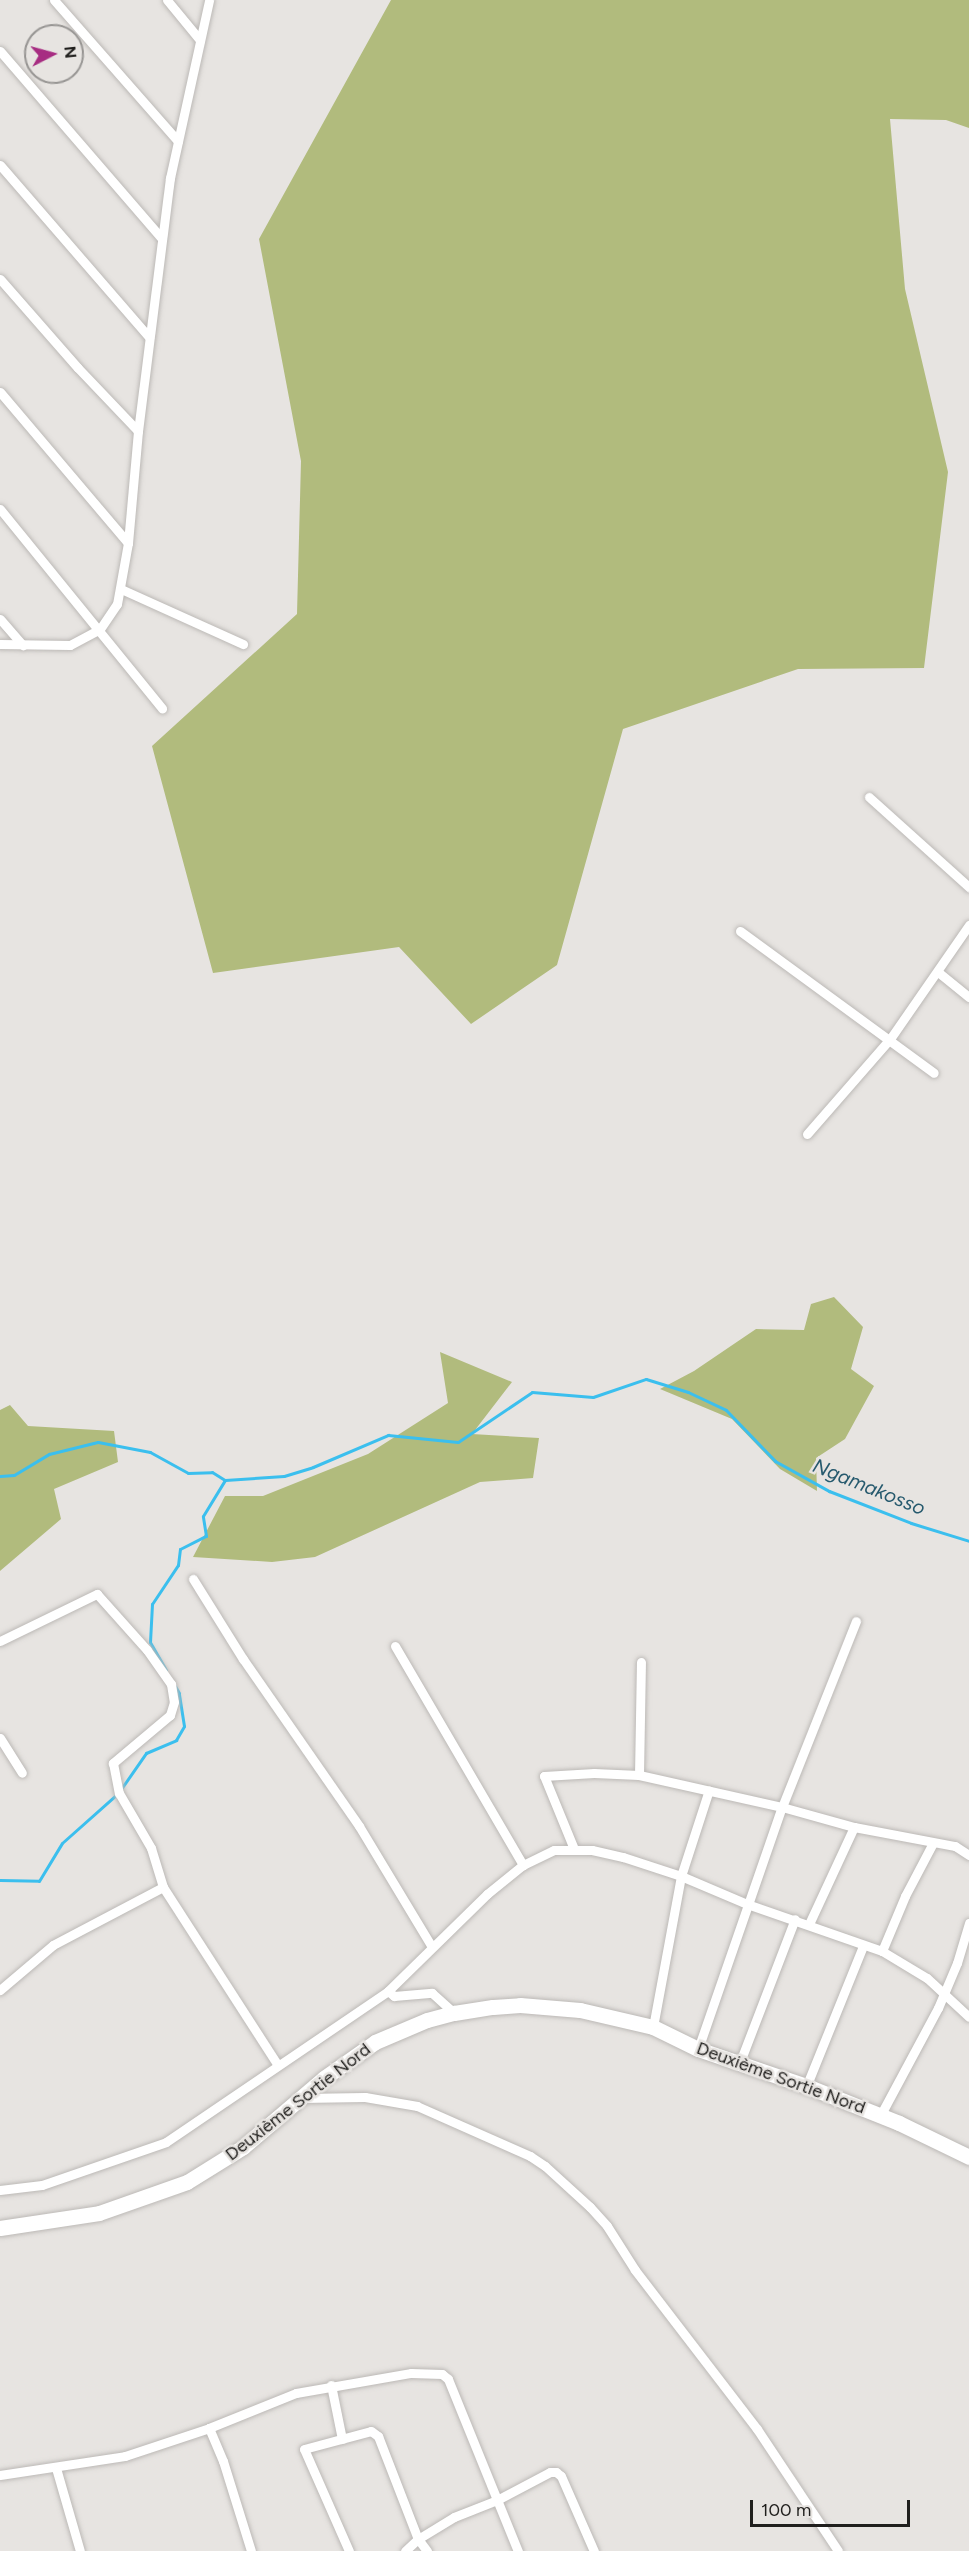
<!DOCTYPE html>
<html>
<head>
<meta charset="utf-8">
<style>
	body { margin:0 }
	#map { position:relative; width:969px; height:2551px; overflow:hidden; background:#e7e4e1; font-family:Figtree,sans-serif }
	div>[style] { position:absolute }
	.green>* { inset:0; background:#b1bb7d }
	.stream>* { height:3px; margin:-1.5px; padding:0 1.5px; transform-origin:1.5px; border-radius:1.5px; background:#3bbfee }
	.roads { filter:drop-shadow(0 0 2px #bcb9b6) drop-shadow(0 0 2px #bcb9b6) }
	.street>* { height:9px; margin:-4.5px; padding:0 4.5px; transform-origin:4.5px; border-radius:4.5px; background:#fff }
	.primary>* { height:15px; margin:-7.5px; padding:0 7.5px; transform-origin:7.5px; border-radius:7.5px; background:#fff }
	span { translate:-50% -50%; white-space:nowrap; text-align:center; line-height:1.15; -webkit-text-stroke:5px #e7e4e1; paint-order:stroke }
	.street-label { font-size:18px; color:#201f1d }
	.water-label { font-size:20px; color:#275a6e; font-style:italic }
	.north { position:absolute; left:24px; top:24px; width:60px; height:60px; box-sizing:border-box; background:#e7e4e1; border:2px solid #979593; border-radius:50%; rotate:84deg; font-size:16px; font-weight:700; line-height:24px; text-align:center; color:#201f1d }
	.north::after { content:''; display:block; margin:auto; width:21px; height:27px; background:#a72d82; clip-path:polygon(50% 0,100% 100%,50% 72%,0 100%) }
	.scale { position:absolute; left:750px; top:2500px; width:160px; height:27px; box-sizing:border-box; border:3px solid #201f1d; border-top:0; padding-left:8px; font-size:18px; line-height:21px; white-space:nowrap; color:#201f1d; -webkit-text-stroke:4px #e7e4e1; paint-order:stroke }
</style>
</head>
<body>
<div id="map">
	<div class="green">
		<i style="clip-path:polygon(391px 0,969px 0,969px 128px,946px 120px,890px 119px,905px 289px,948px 472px,924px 668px,798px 669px,623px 729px,557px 965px,471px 1024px,399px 947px,213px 973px,152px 746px,297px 614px,301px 461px,259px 239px)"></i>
		<i style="clip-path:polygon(834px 1297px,863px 1327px,851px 1369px,874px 1386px,845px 1439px,816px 1458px,817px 1491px,780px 1469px,732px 1419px,660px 1389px,694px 1371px,756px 1329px,804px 1330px,811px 1304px)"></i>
		<i style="clip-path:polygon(440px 1352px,512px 1382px,472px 1434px,539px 1438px,533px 1478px,480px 1482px,315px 1557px,272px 1562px,193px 1557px,225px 1496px,263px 1496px,368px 1454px,448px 1403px)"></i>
		<i style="clip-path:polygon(10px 1405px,28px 1426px,114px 1431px,118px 1462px,54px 1489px,61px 1519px,0 1571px,0 1410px)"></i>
	</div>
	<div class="stream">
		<i style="left:0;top:1476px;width:14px;rotate:-4deg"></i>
		<i style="left:14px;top:1475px;width:41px;rotate:-31deg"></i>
		<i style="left:49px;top:1454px;width:50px;rotate:-13.8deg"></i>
		<i style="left:98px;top:1442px;width:53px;rotate:10.9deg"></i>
		<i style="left:150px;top:1452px;width:43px;rotate:28.9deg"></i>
		<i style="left:188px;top:1473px;width:24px;rotate:-2deg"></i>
		<i style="left:212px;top:1472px;width:15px;rotate:32deg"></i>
		<i style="left:225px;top:1480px;width:59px;rotate:-3.9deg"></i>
		<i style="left:284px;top:1476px;width:30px;rotate:-17deg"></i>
		<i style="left:313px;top:1467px;width:82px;rotate:-23.1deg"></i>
		<i style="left:388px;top:1435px;width:70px;rotate:5.7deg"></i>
		<i style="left:458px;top:1442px;width:89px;rotate:-34deg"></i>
		<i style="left:532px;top:1392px;width:61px;rotate:4.7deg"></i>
		<i style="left:593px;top:1397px;width:56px;rotate:-18.8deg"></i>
		<i style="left:646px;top:1379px;width:44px;rotate:17.2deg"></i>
		<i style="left:688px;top:1392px;width:42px;rotate:25.3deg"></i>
		<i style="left:726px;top:1410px;width:71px;rotate:46.1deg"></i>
		<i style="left:775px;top:1461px;width:62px;rotate:29.1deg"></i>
		<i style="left:829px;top:1491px;width:88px;rotate:21.3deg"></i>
		<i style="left:911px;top:1523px;width:61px;rotate:17.2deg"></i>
		<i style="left:166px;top:1670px;width:32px;rotate:-120deg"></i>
		<i style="left:150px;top:1642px;width:38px;rotate:-87deg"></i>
		<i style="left:152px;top:1604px;width:47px;rotate:-56.3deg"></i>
		<i style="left:178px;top:1565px;width:16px;rotate:-83deg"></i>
		<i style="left:180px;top:1549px;width:29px;rotate:-27deg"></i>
		<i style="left:206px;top:1536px;width:20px;rotate:-99deg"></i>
		<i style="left:203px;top:1516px;width:42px;rotate:-58.6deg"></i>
		<i style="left:121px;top:1789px;width:44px;rotate:-55.2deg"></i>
		<i style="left:146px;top:1753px;width:33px;rotate:-23deg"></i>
		<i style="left:176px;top:1740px;width:16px;rotate:-60deg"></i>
		<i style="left:184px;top:1726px;width:33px;rotate:-99deg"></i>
		<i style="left:179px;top:1693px;width:8px;rotate:-120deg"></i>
		<i style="left:0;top:1880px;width:39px;rotate:1deg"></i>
		<i style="left:39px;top:1881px;width:44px;rotate:-58.8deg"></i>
		<i style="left:62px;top:1843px;width:74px;rotate:-41.7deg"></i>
	</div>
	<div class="roads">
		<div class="street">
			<i style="left:54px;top:0;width:188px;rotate:48.7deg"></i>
			<i style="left:167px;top:0;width:52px;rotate:50.5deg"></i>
			<i style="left:0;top:51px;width:248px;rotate:49.2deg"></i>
			<i style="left:0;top:165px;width:228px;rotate:49.1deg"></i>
			<i style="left:0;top:279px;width:118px;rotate:48.8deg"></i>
			<i style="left:78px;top:368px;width:87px;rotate:46.4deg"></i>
			<i style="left:0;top:392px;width:198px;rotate:49.7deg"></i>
			<i style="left:0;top:509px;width:257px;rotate:50.9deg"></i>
			<i style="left:121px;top:589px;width:134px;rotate:24.3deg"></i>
			<i style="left:0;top:619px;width:35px;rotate:49deg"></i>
			<i style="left:0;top:644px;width:70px;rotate:0.8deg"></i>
			<i style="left:70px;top:645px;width:34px;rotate:-28deg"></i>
			<i style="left:100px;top:629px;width:30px;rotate:-56deg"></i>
			<i style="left:117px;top:604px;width:62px;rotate:-79.8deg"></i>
			<i style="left:128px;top:543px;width:112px;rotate:-84.9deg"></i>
			<i style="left:138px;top:431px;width:255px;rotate:-82.8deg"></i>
			<i style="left:170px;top:178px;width:182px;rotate:-77.6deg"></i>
			<i style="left:869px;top:797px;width:135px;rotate:42deg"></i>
			<i style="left:740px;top:931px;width:240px;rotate:36.2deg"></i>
			<i style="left:938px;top:972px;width:40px;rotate:39deg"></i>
			<i style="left:807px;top:1134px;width:126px;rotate:-48.9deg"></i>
			<i style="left:890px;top:1039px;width:139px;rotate:-55.3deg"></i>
			<i style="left:193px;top:1579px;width:94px;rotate:58deg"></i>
			<i style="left:243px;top:1659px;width:203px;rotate:55.2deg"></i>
			<i style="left:359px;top:1826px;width:141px;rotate:58.9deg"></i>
			<i style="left:0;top:1641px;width:108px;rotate:-25.9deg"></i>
			<i style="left:97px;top:1594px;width:75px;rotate:48.2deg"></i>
			<i style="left:147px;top:1650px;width:42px;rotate:54.8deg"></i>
			<i style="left:171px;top:1684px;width:18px;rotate:81deg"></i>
			<i style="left:174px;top:1702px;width:14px;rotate:107deg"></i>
			<i style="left:170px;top:1715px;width:75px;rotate:139.9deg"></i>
			<i style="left:113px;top:1763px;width:31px;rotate:79deg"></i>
			<i style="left:119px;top:1793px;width:64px;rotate:59.8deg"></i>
			<i style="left:151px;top:1848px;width:41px;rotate:72.9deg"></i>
			<i style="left:163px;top:1887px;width:124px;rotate:152.2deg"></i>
			<i style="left:53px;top:1945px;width:70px;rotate:139.7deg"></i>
			<i style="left:395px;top:1646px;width:254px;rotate:59.7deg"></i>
			<i style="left:0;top:1738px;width:41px;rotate:57.8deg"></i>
			<i style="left:639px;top:1775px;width:113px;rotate:-89deg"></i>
			<i style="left:574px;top:1849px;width:79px;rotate:-112.3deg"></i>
			<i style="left:544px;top:1776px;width:50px;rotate:-3.4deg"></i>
			<i style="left:594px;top:1773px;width:45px;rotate:2.5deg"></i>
			<i style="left:639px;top:1775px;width:147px;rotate:12.6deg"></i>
			<i style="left:782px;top:1807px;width:75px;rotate:15.5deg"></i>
			<i style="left:854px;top:1827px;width:103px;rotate:10.7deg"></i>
			<i style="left:955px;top:1846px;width:17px;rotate:33deg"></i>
			<i style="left:163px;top:1887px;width:211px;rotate:57.2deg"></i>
			<i style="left:809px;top:1924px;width:107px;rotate:-65.1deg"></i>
			<i style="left:882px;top:1951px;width:60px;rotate:-67.3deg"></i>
			<i style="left:905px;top:1896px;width:60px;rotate:-62.2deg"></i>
			<i style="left:388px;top:1991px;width:8px;rotate:40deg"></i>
			<i style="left:394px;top:1996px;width:38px;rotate:-5deg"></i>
			<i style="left:432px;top:1993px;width:30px;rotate:42deg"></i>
			<i style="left:653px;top:2027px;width:154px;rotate:-79.5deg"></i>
			<i style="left:681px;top:1876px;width:90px;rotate:-72deg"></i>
			<i style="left:698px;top:2049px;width:256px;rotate:-70.9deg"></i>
			<i style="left:782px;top:1807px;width:200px;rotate:-68.3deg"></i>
			<i style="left:740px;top:2062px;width:153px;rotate:-69deg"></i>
			<i style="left:806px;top:2087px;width:152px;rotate:-68deg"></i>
			<i style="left:301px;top:2098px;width:64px;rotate:-0.9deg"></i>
			<i style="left:365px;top:2097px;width:53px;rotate:9.8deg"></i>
			<i style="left:417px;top:2106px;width:124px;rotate:23.9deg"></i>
			<i style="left:530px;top:2156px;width:18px;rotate:34deg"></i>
			<i style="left:545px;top:2166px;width:61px;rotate:42.3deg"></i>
			<i style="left:590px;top:2207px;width:25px;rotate:48deg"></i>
			<i style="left:607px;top:2226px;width:52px;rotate:57.5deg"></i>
			<i style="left:635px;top:2270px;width:200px;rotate:52.5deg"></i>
			<i style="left:757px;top:2429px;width:146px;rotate:56.4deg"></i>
			<i style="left:880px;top:2116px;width:123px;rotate:-61.8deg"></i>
			<i style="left:938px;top:2008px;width:49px;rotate:-67.1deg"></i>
			<i style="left:957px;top:1963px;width:42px;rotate:-73.3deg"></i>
			<i style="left:0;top:2190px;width:42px;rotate:-6.8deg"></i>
			<i style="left:42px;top:2185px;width:131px;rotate:-19.1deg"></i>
			<i style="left:166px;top:2142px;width:268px;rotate:-34.2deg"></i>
			<i style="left:388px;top:1991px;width:139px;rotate:-44.4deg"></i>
			<i style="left:487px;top:1894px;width:46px;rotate:-38.9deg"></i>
			<i style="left:523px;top:1865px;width:34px;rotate:-26deg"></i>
			<i style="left:554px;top:1850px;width:38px"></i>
			<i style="left:592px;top:1850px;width:32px;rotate:13deg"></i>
			<i style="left:623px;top:1857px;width:61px;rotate:18.1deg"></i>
			<i style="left:681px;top:1876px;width:72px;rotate:23deg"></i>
			<i style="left:747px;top:1904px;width:143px;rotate:19.2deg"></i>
			<i style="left:882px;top:1951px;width:52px;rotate:31deg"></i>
			<i style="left:927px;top:1978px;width:57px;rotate:42.9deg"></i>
			<i style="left:331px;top:2385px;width:55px;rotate:78.5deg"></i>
			<i style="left:209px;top:2428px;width:36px;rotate:67deg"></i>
			<i style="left:223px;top:2461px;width:94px;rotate:72.7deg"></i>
			<i style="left:56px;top:2468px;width:86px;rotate:73.9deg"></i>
			<i style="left:0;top:2475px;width:126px;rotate:-8.6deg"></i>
			<i style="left:125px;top:2456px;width:89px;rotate:-18.4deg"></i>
			<i style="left:209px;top:2428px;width:94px;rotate:-21.9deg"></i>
			<i style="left:296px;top:2393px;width:117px;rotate:-9.9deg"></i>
			<i style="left:411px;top:2373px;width:31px;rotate:2deg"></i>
			<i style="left:442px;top:2374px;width:8px;rotate:40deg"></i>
			<i style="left:448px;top:2379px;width:186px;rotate:67.9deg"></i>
			<i style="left:349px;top:2551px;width:111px;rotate:-113.8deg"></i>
			<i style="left:304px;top:2449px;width:69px;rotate:-15deg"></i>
			<i style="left:371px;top:2431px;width:9px;rotate:36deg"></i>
			<i style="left:378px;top:2436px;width:110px;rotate:68.8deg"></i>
			<i style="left:418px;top:2539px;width:15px;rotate:53deg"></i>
			<i style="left:405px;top:2551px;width:18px;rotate:-43deg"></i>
			<i style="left:418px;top:2539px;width:42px;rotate:-31.4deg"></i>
			<i style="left:454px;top:2517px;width:46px;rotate:-21.6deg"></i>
			<i style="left:497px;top:2500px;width:60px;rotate:-27.8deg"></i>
			<i style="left:550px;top:2472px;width:6px"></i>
			<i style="left:556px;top:2472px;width:6px;rotate:39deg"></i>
			<i style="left:561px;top:2476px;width:82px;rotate:66.3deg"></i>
		</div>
		<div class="primary">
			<i style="left:0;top:2228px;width:100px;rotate:-8.6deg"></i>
			<i style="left:99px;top:2213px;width:93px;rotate:-19.4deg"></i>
			<i style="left:187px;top:2182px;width:66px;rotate:-32deg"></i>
			<i style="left:243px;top:2147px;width:106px;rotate:-40.4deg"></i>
			<i style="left:324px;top:2078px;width:62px;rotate:-35.2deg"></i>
			<i style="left:375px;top:2042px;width:56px;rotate:-22.9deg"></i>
			<i style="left:427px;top:2020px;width:28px;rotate:-15deg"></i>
			<i style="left:454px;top:2013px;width:39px;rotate:-9deg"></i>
			<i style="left:493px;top:2007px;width:27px;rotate:-4deg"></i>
			<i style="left:520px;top:2005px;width:60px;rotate:4.8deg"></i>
			<i style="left:580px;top:2010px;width:75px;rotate:13.1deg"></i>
			<i style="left:653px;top:2027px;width:50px;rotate:26.1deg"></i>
			<i style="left:698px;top:2049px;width:117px;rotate:18.9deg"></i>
			<i style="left:809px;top:2087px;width:97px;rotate:21.8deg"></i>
			<i style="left:899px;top:2123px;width:78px;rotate:25.9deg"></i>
		</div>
	</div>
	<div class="street-label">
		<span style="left:781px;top:2078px;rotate:20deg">Deuxième Sortie Nord</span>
		<span style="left:298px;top:2102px;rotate:-38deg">Deuxième Sortie Nord</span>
	</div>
	<div class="water-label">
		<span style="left:869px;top:1487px;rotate:22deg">Ngamakosso</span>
	</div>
	<div class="north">N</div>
	<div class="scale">100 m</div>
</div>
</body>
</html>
